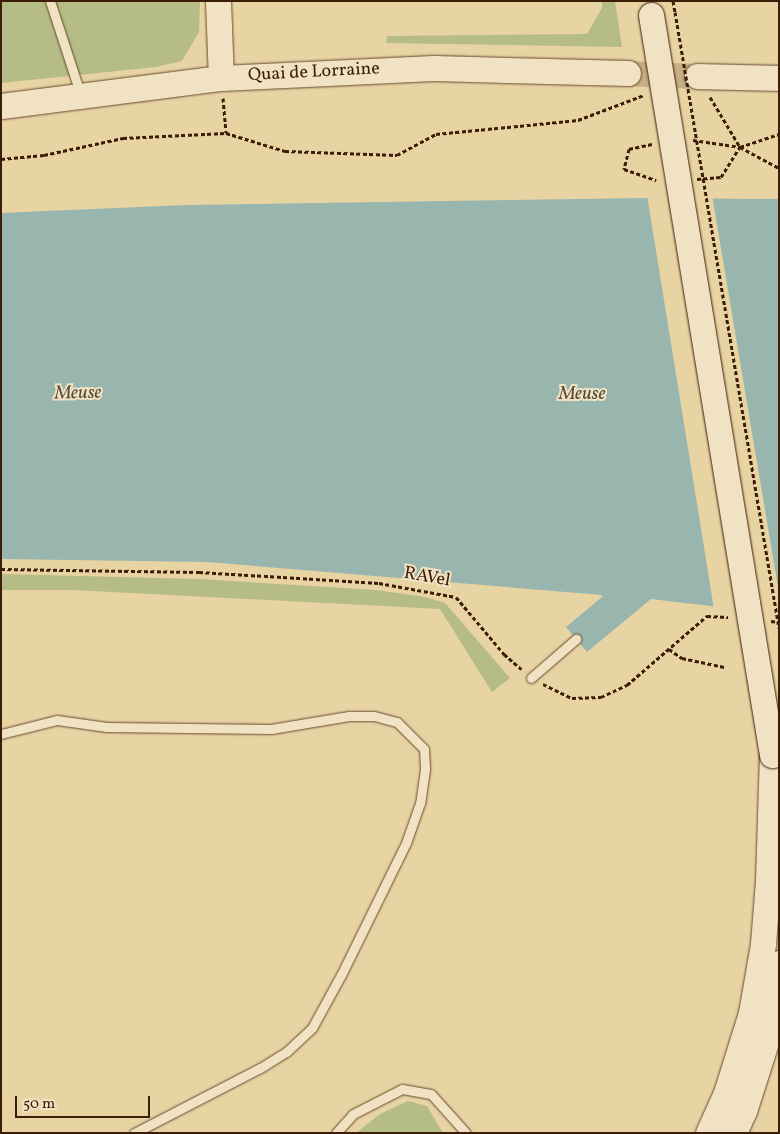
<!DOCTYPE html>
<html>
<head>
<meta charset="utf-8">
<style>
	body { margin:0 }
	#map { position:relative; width:780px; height:1134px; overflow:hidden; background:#e8d3a3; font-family:Vollkorn,serif }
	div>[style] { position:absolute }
	.green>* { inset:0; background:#b5bc86 }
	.water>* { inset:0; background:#99b6ae }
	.pier>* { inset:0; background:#e8d3a3 }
	.secondary-tunnel>* { height:25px; margin-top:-12.5px; transform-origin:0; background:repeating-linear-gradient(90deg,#c6af84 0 25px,transparent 0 37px) }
	.path>* { height:3px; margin-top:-1.5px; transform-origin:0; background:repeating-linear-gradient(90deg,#3c1d08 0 4px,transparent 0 6.5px) }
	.roads { filter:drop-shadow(0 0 1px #674a2f) drop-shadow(0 0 1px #674a2f) }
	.lane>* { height:9px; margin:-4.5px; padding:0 4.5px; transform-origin:4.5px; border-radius:4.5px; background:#f0e2c3 }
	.secondary>* { height:25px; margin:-12.5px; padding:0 12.5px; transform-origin:12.5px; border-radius:12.5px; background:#f0e2c3 }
	.path-bridge>* { height:3px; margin-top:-1.5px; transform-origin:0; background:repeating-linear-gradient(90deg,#3c1d08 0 4px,transparent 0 6.5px) }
	.bridges { filter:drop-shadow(0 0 1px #3c1d08) drop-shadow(0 0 1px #3c1d08) }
	.secondary-bridge>* { height:25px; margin:-12.5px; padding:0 12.5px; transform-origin:12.5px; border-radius:12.5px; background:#f0e2c3 }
	span { translate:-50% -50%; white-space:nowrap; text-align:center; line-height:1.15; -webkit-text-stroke:4px #f0e2c3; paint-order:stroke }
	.street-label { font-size:18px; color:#3c1d08 }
	.water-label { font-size:19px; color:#584b3a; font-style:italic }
	.frame { position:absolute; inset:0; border:2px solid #3c1d08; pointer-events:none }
	.scale { position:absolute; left:15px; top:1096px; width:135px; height:22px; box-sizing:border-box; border:2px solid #3c1d08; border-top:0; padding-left:6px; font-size:15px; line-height:18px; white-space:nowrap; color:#3c1d08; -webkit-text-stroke:4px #f0e2c3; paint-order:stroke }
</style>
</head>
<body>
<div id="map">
	<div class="green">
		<i style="clip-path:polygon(1px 1px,200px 1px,199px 32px,182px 61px,156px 67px,1px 83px)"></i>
		<i style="clip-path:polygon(602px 1px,615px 1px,622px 47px,386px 43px,387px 36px,587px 34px,602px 8px)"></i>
		<i style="clip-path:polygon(1px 574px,199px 579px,376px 590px,425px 597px,445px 603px,510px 678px,492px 692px,440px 609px,73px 590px,1px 590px)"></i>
		<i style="clip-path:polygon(408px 1101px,427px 1106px,443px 1133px,356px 1133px,380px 1114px)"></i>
	</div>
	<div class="water">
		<i style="clip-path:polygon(647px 198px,779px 199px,779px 614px,651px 599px,587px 652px,566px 627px,602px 597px,602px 595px,207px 562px,1px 559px,1px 213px,186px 205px)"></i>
	</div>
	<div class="pier">
		<i style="clip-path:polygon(647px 195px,712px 195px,779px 593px,779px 616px,714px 609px)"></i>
	</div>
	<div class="secondary-tunnel">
		<i style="left:628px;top:73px;width:69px;rotate:2.5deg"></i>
	</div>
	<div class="path">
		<i style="left:673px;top:1px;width:11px;rotate:80deg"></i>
		<i style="left:710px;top:97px;width:58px;rotate:59deg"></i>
		<i style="left:223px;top:98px;width:35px;rotate:85deg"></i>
		<i style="left:226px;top:133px;width:62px;rotate:17deg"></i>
		<i style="left:285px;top:151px;width:112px;rotate:2deg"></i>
		<i style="left:397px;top:155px;width:44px;rotate:-28.3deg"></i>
		<i style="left:436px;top:134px;width:143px;rotate:-5.6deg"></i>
		<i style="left:578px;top:120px;width:71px;rotate:-20.7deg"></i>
		<i style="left:693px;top:140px;width:48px;rotate:8.5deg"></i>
		<i style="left:740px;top:147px;width:44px;rotate:28.3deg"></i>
		<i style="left:652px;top:144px;width:24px;rotate:168deg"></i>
		<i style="left:629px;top:149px;width:21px;rotate:104deg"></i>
		<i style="left:624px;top:169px;width:34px;rotate:19deg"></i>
		<i style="left:1px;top:159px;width:43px;rotate:-5.3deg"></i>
		<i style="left:44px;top:155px;width:81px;rotate:-12.1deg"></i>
		<i style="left:123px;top:138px;width:103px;rotate:-2.8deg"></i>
		<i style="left:697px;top:179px;width:24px;rotate:-5deg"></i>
		<i style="left:721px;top:177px;width:36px;rotate:-58deg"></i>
		<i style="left:740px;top:147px;width:41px;rotate:-18.4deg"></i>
		<i style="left:1px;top:569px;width:198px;rotate:0.9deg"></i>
		<i style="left:199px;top:572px;width:180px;rotate:3.5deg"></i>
		<i style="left:379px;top:583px;width:78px;rotate:10.3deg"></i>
		<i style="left:456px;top:597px;width:75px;rotate:49.9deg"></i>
		<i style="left:504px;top:654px;width:23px;rotate:41deg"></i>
		<i style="left:771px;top:621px;width:8px;rotate:7deg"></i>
		<i style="left:669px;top:649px;width:16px;rotate:35deg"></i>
		<i style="left:682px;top:658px;width:43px;rotate:12.1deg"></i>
		<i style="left:543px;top:684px;width:32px;rotate:26deg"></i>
		<i style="left:572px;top:698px;width:29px;rotate:-2deg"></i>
		<i style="left:601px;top:697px;width:29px;rotate:-25deg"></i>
		<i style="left:627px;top:685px;width:106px;rotate:-40.8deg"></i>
		<i style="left:707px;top:616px;width:21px;rotate:3deg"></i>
	</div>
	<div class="roads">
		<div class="lane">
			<i style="left:50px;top:1px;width:97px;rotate:71.9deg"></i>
			<i style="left:531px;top:678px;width:60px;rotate:-40.9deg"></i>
			<i style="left:1px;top:734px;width:58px;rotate:-14deg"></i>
			<i style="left:57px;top:720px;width:50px;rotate:8deg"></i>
			<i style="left:107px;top:727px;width:164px;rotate:0.7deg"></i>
			<i style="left:271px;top:729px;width:79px;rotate:-9.5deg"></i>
			<i style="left:349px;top:716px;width:25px"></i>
			<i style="left:374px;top:716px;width:24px;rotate:15deg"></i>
			<i style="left:397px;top:722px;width:38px;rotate:45deg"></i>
			<i style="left:424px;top:749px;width:20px;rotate:87deg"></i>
			<i style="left:425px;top:769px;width:34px;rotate:98deg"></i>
			<i style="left:420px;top:803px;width:42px;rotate:109.3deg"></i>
			<i style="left:406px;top:843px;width:147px;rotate:116.2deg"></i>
			<i style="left:341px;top:975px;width:60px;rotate:118.7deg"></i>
			<i style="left:312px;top:1028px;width:35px;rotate:137deg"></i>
			<i style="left:286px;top:1052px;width:31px;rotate:148deg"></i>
			<i style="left:260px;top:1068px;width:142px;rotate:152.7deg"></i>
			<i style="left:336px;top:1133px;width:25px;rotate:-48deg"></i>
			<i style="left:353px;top:1114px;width:55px;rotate:-27deg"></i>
			<i style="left:402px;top:1089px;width:29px;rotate:10deg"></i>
			<i style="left:431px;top:1094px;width:52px;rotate:48.1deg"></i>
		</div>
		<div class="secondary">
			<i style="left:218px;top:1px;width:77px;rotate:87.8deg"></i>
			<i style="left:697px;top:76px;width:82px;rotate:1.4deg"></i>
			<i style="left:1px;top:106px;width:222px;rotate:-7.3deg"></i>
			<i style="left:221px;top:78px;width:213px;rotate:-2.7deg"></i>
			<i style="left:434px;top:68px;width:194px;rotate:1.5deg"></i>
			<i style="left:708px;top:1133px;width:44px;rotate:-65.8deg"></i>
			<i style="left:726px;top:1093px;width:84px;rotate:-72.6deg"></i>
			<i style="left:751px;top:1013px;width:70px;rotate:-80.1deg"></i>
			<i style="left:763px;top:944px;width:63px;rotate:-85.5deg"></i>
			<i style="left:768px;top:881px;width:126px;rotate:-88.2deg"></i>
			<i style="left:734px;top:1133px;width:24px;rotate:-66deg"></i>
			<i style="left:744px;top:1111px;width:76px;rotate:-72.3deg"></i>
			<i style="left:767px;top:1039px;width:77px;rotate:-81deg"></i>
		</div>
	</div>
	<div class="path-bridge">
		<i style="left:675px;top:12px;width:625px;rotate:80.42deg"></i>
	</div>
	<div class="bridges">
		<div class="secondary-bridge">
			<i style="left:651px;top:15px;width:750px;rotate:80.71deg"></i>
		</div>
	</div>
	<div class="street-label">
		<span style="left:314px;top:73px;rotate:-3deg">Quai de Lorraine</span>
		<span style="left:427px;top:578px;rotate:10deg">RAVel</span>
	</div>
	<div class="water-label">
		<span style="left:78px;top:394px;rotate:-1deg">Meuse</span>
		<span style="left:582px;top:395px">Meuse</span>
	</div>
	<div class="frame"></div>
	<div class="scale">50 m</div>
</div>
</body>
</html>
